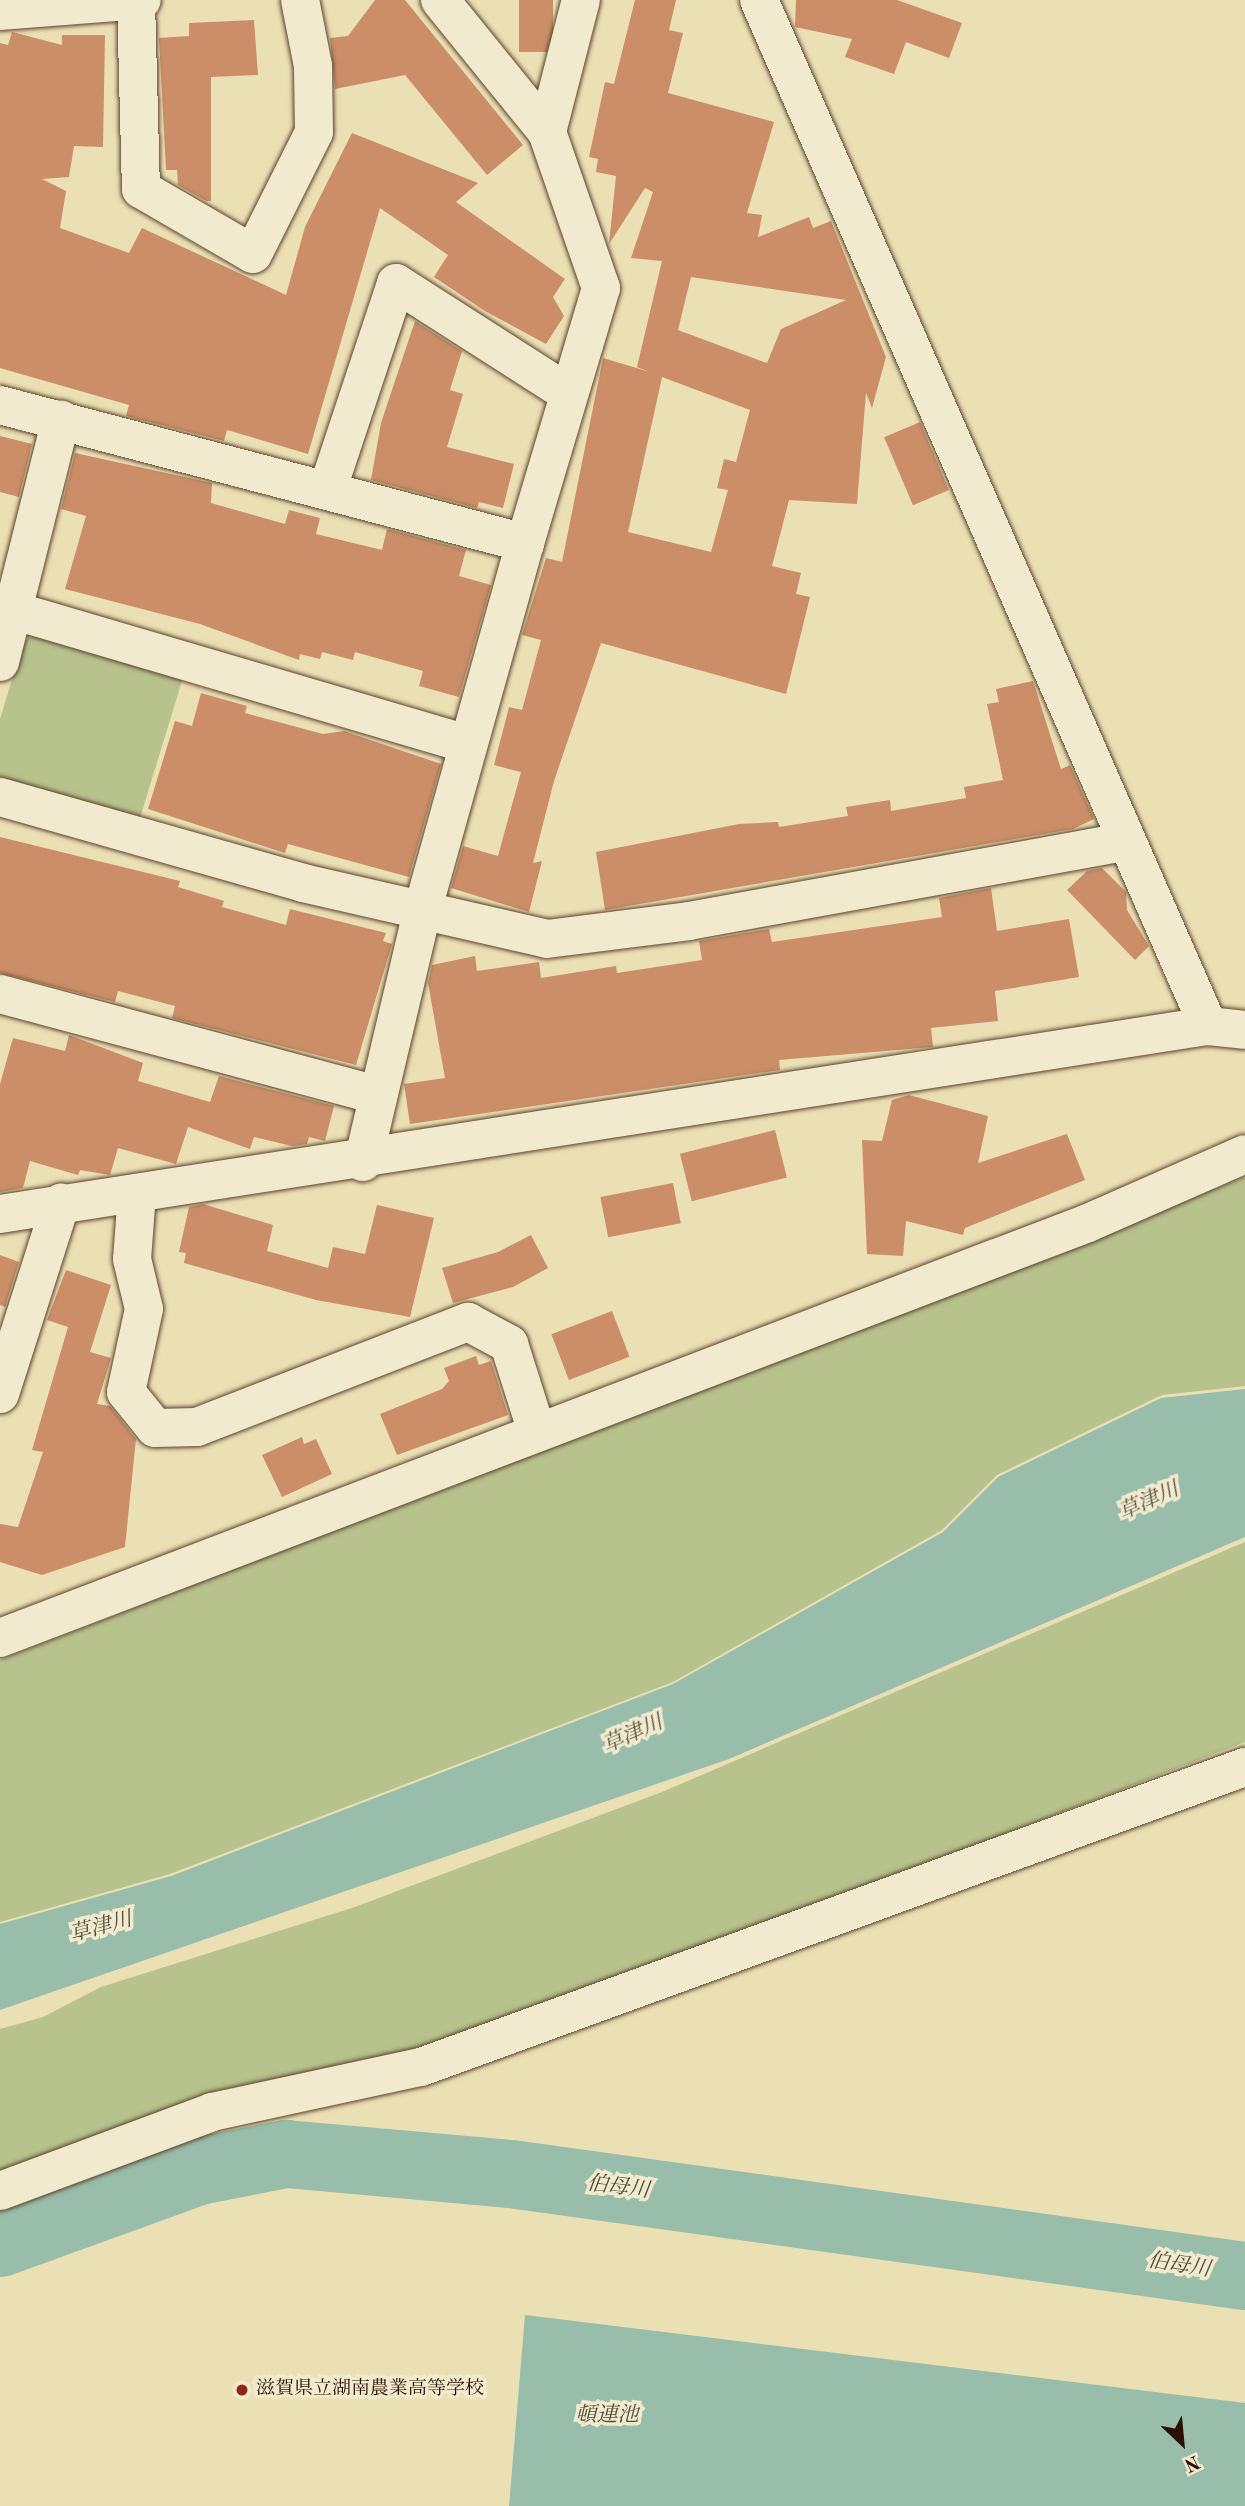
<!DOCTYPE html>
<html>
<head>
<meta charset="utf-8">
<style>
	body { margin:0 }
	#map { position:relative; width:1245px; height:2506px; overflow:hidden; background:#ebdfb4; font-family:"Old Standard TT","Noto Serif JP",serif }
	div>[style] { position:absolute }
	.green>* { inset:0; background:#b7c28d }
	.water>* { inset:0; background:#98bdaa }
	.river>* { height:68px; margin:-34px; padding:0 34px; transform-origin:34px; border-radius:34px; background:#98bdaa }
	.building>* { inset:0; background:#cb8e68; transform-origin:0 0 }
	.roads { filter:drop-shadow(0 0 2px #5b432d) drop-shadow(0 0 2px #5b432d) }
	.minor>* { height:38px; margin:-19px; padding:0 19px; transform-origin:19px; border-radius:19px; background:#f2eace }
	.dots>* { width:19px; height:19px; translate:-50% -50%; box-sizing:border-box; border:4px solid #f2eace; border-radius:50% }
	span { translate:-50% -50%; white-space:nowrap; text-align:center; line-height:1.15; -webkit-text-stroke:7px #f2eace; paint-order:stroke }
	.poi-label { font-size:19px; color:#2b0f00 }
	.left { translate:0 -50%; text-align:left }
	.water-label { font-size:21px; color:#514c3c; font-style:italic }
	.north { position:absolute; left:1147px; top:2408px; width:70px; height:70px; -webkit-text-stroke:5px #f2eace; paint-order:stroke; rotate:154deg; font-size:19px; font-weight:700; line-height:28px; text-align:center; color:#2b0f00 }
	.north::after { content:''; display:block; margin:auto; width:24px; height:32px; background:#2b0f00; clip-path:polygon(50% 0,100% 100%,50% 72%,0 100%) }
</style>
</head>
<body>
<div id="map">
	<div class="green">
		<i style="clip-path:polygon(45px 631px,185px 671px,140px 818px,0 782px,0 719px,24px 640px)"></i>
		<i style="clip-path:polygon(1245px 1177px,1245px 1386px,1162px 1395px,997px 1475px,942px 1530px,673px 1682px,170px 1874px,0 1922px,0 1660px)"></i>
		<i style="clip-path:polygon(1245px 1542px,1245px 1742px,421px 2057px,0 2185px,0 2029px,43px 2017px,101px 1987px,352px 1908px,662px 1792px)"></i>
	</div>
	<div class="water">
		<i style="clip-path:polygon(1245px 1389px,1245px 1537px,729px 1759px,0 2010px,0 1924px,171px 1876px,673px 1684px,943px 1532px,998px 1477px,1161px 1398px)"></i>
		<i style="clip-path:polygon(525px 2315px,1245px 2403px,1245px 2506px,509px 2506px)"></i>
	</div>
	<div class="river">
		<i style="left:0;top:2243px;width:212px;rotate:-19.9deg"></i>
		<i style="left:199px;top:2171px;width:89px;rotate:-11.1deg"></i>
		<i style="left:286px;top:2154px;width:226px;rotate:5.1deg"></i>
		<i style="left:511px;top:2174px;width:741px;rotate:7.91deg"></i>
	</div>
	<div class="building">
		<i style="clip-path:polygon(375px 0,405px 0,523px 145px,487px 175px,405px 75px,335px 89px,330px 38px,348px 36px)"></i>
		<i style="left:519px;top:0;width:34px;height:52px"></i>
		<i style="clip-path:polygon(evenodd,635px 0,676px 0,669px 30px,683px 33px,668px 93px,774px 122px,747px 213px,762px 215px,758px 237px,809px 217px,813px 228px,831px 221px,886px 357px,872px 408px,866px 393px,857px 504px,789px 500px,772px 566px,801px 573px,796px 594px,810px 597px,786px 694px,601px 643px,554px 781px,533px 863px,542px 861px,529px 912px,451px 888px,463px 846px,498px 856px,521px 772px,494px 765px,509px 707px,522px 710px,541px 640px,522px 635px,546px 558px,562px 562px,603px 358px,650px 372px,637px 367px,662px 261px,631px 258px,653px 192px,645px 188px,609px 244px,616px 176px,596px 172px,598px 159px,589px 157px,605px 82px,614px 84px,635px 0,691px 277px,846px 300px,781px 329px,767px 363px,678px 330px,691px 277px,635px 0,662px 377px,750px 410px,736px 462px,724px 459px,717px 488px,728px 490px,711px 552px,628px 532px,662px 377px)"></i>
		<i style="clip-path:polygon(796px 0,897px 0,962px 23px,949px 58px,906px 42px,894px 74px,845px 57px,852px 39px,795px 27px)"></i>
		<i style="clip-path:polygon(254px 20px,258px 75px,211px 77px,211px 201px,206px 201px,178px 185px,177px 170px,166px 170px,159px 38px,189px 36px,189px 23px)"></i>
		<i style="clip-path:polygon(12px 32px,62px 45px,62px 35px,105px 35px,103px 147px,74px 146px,69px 177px,42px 179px,66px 191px,60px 228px,129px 253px,142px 228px,286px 295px,305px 227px,352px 133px,478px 183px,456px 202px,565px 279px,553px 297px,564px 316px,546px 344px,485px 311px,434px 277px,448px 255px,380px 208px,308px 454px,227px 430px,224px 441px,126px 416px,129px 405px,0 368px,0 43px,8px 45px)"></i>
		<i style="clip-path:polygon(415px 321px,462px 351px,450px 390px,463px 394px,447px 447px,514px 464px,503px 508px,479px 502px,477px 508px,371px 480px,381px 423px)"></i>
		<i style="left:920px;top:422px;width:74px;height:39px;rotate:67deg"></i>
		<i style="clip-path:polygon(0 436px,32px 444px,19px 497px,0 492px)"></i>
		<i style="clip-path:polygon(75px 453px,212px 483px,211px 503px,285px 524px,289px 510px,320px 518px,316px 534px,382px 550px,387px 529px,466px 550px,459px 576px,491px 585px,459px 697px,419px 686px,423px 671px,355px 652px,353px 660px,322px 652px,320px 659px,300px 654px,299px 660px,200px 624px,65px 589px,86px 516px,61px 509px)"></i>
		<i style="clip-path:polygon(1033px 681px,1061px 769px,1070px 765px,1094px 819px,1073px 829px,605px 910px,596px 852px,739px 824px,778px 822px,779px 827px,848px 816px,846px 807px,890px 800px,891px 811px,966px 798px,964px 787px,1003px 780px,987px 704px,999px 702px,996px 689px)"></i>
		<i style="clip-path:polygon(201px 693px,247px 706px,245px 713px,323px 734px,344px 731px,441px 764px,409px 877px,288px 844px,285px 853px,148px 809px,175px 721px,192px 726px)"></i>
		<i style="clip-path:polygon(0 837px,180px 881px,178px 887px,224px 901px,222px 907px,286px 925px,290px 909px,386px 933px,383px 941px,392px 944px,356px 1065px,172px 1018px,175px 1006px,118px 991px,115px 1002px,0 973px)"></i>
		<i style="clip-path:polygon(1102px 868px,1126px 892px,1127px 910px,1149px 946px,1135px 960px,1067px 890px,1087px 871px)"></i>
		<i style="clip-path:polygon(991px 888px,997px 931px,1069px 919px,1079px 977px,995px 991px,998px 1021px,931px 1028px,933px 1047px,779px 1060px,780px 1070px,410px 1124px,404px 1084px,445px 1078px,428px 983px,432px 965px,475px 956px,477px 971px,539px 962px,541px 978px,616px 966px,617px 973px,702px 960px,699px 941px,769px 929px,772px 942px,942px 917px,939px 898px)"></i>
		<i style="clip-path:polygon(69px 1035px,143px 1063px,138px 1081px,210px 1102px,219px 1076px,334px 1106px,325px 1141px,309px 1137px,307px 1144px,292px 1146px,254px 1137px,250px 1149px,188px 1127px,176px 1164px,118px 1148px,110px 1175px,80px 1170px,78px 1175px,30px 1161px,23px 1188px,0 1192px,0 1084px,13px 1038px,65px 1051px)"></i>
		<i style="clip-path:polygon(909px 1095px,988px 1116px,978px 1163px,1067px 1134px,1085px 1180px,965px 1228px,963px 1235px,906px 1221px,903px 1256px,867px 1254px,862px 1140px,882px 1141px,892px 1100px)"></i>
		<i style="left:775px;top:1130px;width:49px;height:98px;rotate:76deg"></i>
		<i style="left:673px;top:1183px;width:41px;height:74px;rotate:79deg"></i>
		<i style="clip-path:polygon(203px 1204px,273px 1225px,267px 1251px,328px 1268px,333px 1247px,365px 1254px,377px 1205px,434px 1218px,410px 1317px,316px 1300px,184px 1263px,186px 1253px,179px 1252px,189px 1207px)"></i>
		<i style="clip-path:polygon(531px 1235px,548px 1268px,513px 1287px,453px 1303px,442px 1268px,498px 1252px)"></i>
		<i style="clip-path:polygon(0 1255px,19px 1262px,5px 1307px,0 1305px)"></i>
		<i style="clip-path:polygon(66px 1270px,111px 1285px,90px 1352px,111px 1358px,97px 1404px,110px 1406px,136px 1439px,125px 1547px,42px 1575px,0 1562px,0 1524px,18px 1527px,43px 1452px,32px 1450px,68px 1327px,47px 1320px)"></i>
		<i style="left:612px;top:1311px;width:49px;height:65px;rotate:69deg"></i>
		<i style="clip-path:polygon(476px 1356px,479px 1365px,491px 1361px,508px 1415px,397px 1455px,380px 1414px,442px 1389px,449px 1381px,444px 1368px)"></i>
		<i style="clip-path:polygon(302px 1437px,304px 1444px,316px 1439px,332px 1474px,282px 1497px,262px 1455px)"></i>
	</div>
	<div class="roads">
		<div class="minor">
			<i style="left:136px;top:0;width:189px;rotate:88.5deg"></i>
			<i style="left:141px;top:189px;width:129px;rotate:30.1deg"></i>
			<i style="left:253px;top:254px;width:136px;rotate:-63.4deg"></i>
			<i style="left:314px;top:132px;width:66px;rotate:-90.9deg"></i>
			<i style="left:313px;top:66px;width:67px;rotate:-101.1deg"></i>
			<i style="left:440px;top:0;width:170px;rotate:51deg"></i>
			<i style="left:759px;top:0;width:1120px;rotate:66.36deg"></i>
			<i style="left:0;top:11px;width:142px;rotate:-4.4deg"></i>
			<i style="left:0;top:405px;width:543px;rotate:14.73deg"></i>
			<i style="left:525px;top:543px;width:383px;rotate:105.6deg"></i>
			<i style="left:422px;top:912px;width:257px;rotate:103.3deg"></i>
			<i style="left:328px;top:488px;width:216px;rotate:-71.6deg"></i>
			<i style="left:396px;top:283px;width:204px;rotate:32.6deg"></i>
			<i style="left:525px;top:543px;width:266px;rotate:-73.4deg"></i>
			<i style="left:601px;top:288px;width:165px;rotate:-109.1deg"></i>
			<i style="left:547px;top:132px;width:136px;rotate:-75.6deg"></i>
			<i style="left:15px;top:611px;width:470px;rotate:16.4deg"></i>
			<i style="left:0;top:662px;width:250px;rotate:-75.9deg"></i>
			<i style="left:0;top:797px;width:315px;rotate:15.8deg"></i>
			<i style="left:303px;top:883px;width:250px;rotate:12.9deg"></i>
			<i style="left:547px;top:939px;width:143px;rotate:-7.2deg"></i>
			<i style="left:689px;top:921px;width:441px;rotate:-10.3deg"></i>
			<i style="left:0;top:994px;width:389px;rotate:15deg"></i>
			<i style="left:137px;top:1193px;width:66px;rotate:94.3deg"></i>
			<i style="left:132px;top:1259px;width:51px;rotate:76.5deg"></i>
			<i style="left:144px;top:1309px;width:85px;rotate:102.2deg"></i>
			<i style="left:126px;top:1392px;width:46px;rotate:51.1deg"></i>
			<i style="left:155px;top:1428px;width:42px;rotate:-1.4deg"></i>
			<i style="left:197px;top:1427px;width:291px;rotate:-21.2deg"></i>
			<i style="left:468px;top:1322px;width:47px;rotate:28.2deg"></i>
			<i style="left:509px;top:1344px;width:89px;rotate:72.4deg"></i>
			<i style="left:0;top:1214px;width:1223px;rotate:-8.85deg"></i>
			<i style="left:1208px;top:1026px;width:37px;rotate:6deg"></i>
			<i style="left:0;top:1394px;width:201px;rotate:-72.3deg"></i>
			<i style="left:0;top:1638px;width:1164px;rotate:-20.88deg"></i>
			<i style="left:1088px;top:1223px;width:171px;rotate:-23.7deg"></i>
			<i style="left:0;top:2191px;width:226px;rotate:-20.4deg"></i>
			<i style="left:212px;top:2112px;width:214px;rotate:-12.2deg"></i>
			<i style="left:421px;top:2067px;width:877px;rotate:-20.01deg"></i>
		</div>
	</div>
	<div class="dots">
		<i style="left:242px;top:2390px;background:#8f2418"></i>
	</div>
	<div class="poi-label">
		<span class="left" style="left:256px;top:2390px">滋賀県立湖南農業高等学校</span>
	</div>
	<div class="water-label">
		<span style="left:1149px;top:1502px;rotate:-24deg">草津川</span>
		<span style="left:633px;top:1735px;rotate:-24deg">草津川</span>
		<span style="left:101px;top:1928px;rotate:-15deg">草津川</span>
		<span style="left:618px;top:2188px;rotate:7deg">伯母川</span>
		<span style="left:1179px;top:2266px;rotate:9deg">伯母川</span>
		<span style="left:607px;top:2416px">頓連池</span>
	</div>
	<div class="north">N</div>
</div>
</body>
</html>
